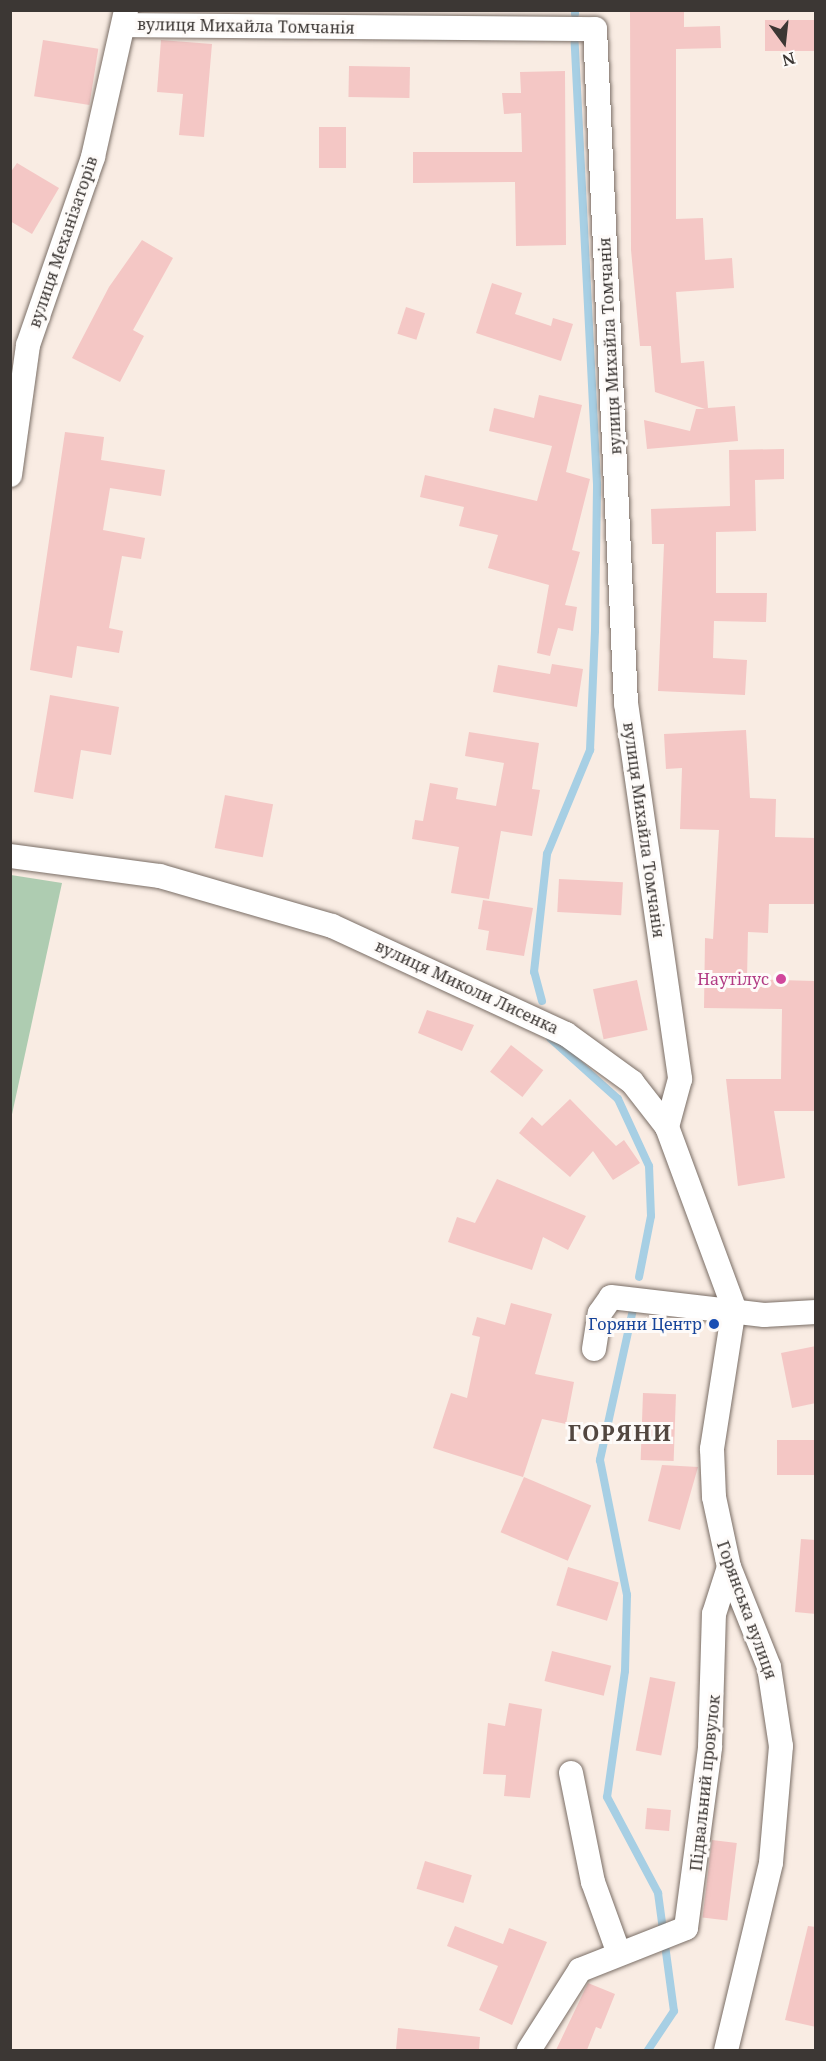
<!DOCTYPE html>
<html>
<head>
<meta charset="utf-8">
<style>
	body { margin:0 }
	#map { position:relative; width:826px; height:2061px; overflow:hidden; background:#f9ece3; font-family:"Noto Serif",serif }
	div>[style] { position:absolute }
	.green>* { inset:0; background:#aeccb1 }
	.stream>* { height:8px; margin:-4px; padding:0 4px; transform-origin:4px; border-radius:4px; background:#a7cfe4 }
	.building>* { inset:0; background:#f4c7c5; transform-origin:0 0 }
	.roads { filter:drop-shadow(0 0 2px #7a6e66) drop-shadow(0 0 2px #7a6e66) }
	.minor>* { height:24px; margin:-12px; padding:0 12px; transform-origin:12px; border-radius:12px; background:#fff }
	.dots>* { width:16px; height:16px; translate:-50% -50%; box-sizing:border-box; border:3px solid #fefbf9; border-radius:50% }
	span { translate:-50% -50%; white-space:nowrap; text-align:center; line-height:1.15; -webkit-text-stroke:6px #fefbf9; paint-order:stroke }
	.street-label { font-size:16px; color:#3c3734 }
	.hotel-label { font-size:16px; color:#b23c85 }
	.right { translate:-100% -50%; text-align:right }
	.transit-label { font-size:16px; color:#164399 }
	.district-label { font-size:22px; color:#524740; font-weight:700; letter-spacing:1.5px }
	.frame { position:absolute; inset:0; border:12px solid #3c3734; pointer-events:none }
	.north { position:absolute; left:754px; top:12px; width:60px; height:60px; -webkit-text-stroke:4px #fefbf9; paint-order:stroke; rotate:165deg; font-size:16px; font-weight:700; line-height:24px; text-align:center; color:#3c3734 }
	.north::after { content:''; display:block; margin:auto; width:21px; height:27px; background:#3c3734; clip-path:polygon(50% 0,100% 100%,50% 72%,0 100%) }
</style>
</head>
<body>
<div id="map">
	<div class="green">
		<i style="clip-path:polygon(11px 875px,62px 883px,11px 1119px,10px 876px)"></i>
	</div>
	<div class="stream">
		<i style="left:575px;top:10px;width:4px;rotate:90deg"></i>
		<i style="left:542px;top:1001px;width:30px;rotate:-105deg"></i>
		<i style="left:534px;top:972px;width:119px;rotate:-83.7deg"></i>
		<i style="left:547px;top:854px;width:113px;rotate:-67.5deg"></i>
		<i style="left:590px;top:750px;width:119px;rotate:-87.6deg"></i>
		<i style="left:595px;top:631px;width:147px;rotate:-89.2deg"></i>
		<i style="left:597px;top:484px;width:442px;rotate:-92.9deg"></i>
		<i style="left:550px;top:1038px;width:91px;rotate:41.9deg"></i>
		<i style="left:618px;top:1099px;width:74px;rotate:65.2deg"></i>
		<i style="left:649px;top:1166px;width:50px;rotate:87.7deg"></i>
		<i style="left:651px;top:1216px;width:62px;rotate:101.1deg"></i>
		<i style="left:634px;top:1305px;width:159px;rotate:102.4deg"></i>
		<i style="left:600px;top:1460px;width:138px;rotate:78.7deg"></i>
		<i style="left:627px;top:1595px;width:76px;rotate:91.5deg"></i>
		<i style="left:625px;top:1671px;width:127px;rotate:98.1deg"></i>
		<i style="left:607px;top:1797px;width:109px;rotate:62deg"></i>
		<i style="left:658px;top:1893px;width:119px;rotate:82.3deg"></i>
		<i style="left:674px;top:2011px;width:47px;rotate:123.7deg"></i>
	</div>
	<div class="building">
		<i style="clip-path:polygon(630px 10px,684px 10px,684px 27px,720px 26px,721px 48px,676px 49px,676px 219px,703px 218px,705px 260px,732px 258px,734px 288px,676px 292px,681px 363px,704px 361px,708px 408px,735px 406px,738px 441px,647px 449px,644px 420px,690px 431px,696px 409px,705px 409px,655px 392px,651px 346px,640px 346px,631px 250px)"></i>
		<i style="left:816px;top:20px;width:31px;height:51px;rotate:90deg"></i>
		<i style="left:43px;top:40px;width:56px;height:57px;rotate:9deg"></i>
		<i style="clip-path:polygon(161px 40px,212px 44px,204px 137px,179px 135px,183px 94px,157px 92px)"></i>
		<i style="left:349px;top:66px;width:61px;height:31px;rotate:1deg"></i>
		<i style="clip-path:polygon(565px 71px,566px 245px,516px 246px,515px 182px,413px 183px,413px 152px,522px 152px,521px 113px,504px 114px,502px 93px,521px 93px,520px 72px)"></i>
		<i style="left:319px;top:127px;width:27px;height:41px"></i>
		<i style="clip-path:polygon(17px 163px,59px 188px,32px 234px,10px 221px,10px 173px)"></i>
		<i style="clip-path:polygon(142px 240px,173px 258px,133px 330px,144px 336px,120px 382px,72px 358px,109px 287px)"></i>
		<i style="clip-path:polygon(492px 283px,522px 293px,515px 314px,551px 326px,553px 318px,573px 324px,561px 361px,476px 333px)"></i>
		<i style="left:406px;top:307px;width:20px;height:28px;rotate:18deg"></i>
		<i style="clip-path:polygon(539px 395px,582px 405px,566px 472px,590px 479px,572px 550px,580px 552px,565px 605px,577px 607px,573px 631px,558px 628px,550px 656px,537px 653px,549px 585px,488px 568px,498px 535px,459px 526px,464px 507px,420px 497px,425px 475px,537px 501px,552px 446px,489px 431px,494px 408px,534px 418px)"></i>
		<i style="clip-path:polygon(65px 432px,104px 437px,101px 460px,165px 470px,161px 496px,110px 488px,103px 530px,145px 538px,141px 559px,122px 556px,109px 628px,123px 631px,119px 653px,77px 646px,72px 678px,30px 670px)"></i>
		<i style="clip-path:polygon(784px 449px,784px 479px,755px 480px,756px 531px,716px 532px,716px 593px,767px 593px,766px 622px,714px 621px,713px 658px,747px 660px,745px 695px,658px 691px,664px 544px,652px 544px,651px 509px,730px 506px,729px 450px)"></i>
		<i style="clip-path:polygon(552px 664px,583px 669px,577px 707px,493px 692px,498px 665px,550px 674px)"></i>
		<i style="clip-path:polygon(50px 695px,119px 707px,111px 755px,81px 750px,73px 799px,34px 792px)"></i>
		<i style="clip-path:polygon(746px 730px,750px 798px,776px 799px,775px 837px,816px 838px,815px 904px,769px 904px,768px 933px,748px 932px,747px 979px,814px 981px,816px 1111px,774px 1111px,785px 1178px,738px 1186px,726px 1079px,781px 1079px,782px 1009px,704px 1008px,705px 938px,713px 939px,719px 830px,680px 829px,682px 768px,666px 769px,664px 734px)"></i>
		<i style="clip-path:polygon(469px 732px,539px 743px,532px 789px,540px 790px,532px 836px,501px 831px,489px 899px,451px 893px,459px 847px,412px 839px,415px 820px,423px 821px,430px 783px,458px 788px,456px 799px,496px 806px,504px 763px,465px 756px)"></i>
		<i style="left:225px;top:795px;width:49px;height:54px;rotate:11deg"></i>
		<i style="left:559px;top:879px;width:64px;height:33px;rotate:3deg"></i>
		<i style="clip-path:polygon(483px 900px,533px 908px,524px 956px,486px 950px,489px 931px,478px 929px)"></i>
		<i style="left:637px;top:980px;width:51px;height:45px;rotate:78deg"></i>
		<i style="clip-path:polygon(427px 1010px,474px 1025px,462px 1051px,418px 1033px)"></i>
		<i style="left:511px;top:1045px;width:41px;height:34px;rotate:38deg"></i>
		<i style="clip-path:polygon(570px 1099px,616px 1146px,624px 1140px,640px 1163px,613px 1180px,593px 1151px,570px 1177px,519px 1133px,532px 1117px,542px 1126px)"></i>
		<i style="clip-path:polygon(497px 1179px,586px 1216px,568px 1250px,543px 1237px,532px 1270px,448px 1242px,457px 1217px,475px 1223px)"></i>
		<i style="clip-path:polygon(511px 1303px,552px 1314px,535px 1374px,574px 1382px,566px 1424px,542px 1419px,523px 1477px,433px 1448px,451px 1393px,467px 1398px,480px 1337px,472px 1335px,477px 1317px,505px 1325px)"></i>
		<i style="clip-path:polygon(816px 1346px,816px 1403px,792px 1408px,781px 1353px)"></i>
		<i style="left:643px;top:1393px;width:33px;height:67px;rotate:2deg"></i>
		<i style="left:777px;top:1440px;width:39px;height:35px"></i>
		<i style="clip-path:polygon(662px 1465px,698px 1467px,680px 1530px,648px 1521px)"></i>
		<i style="left:524px;top:1477px;width:73px;height:60px;rotate:23deg"></i>
		<i style="clip-path:polygon(801px 1539px,816px 1540px,816px 1614px,795px 1612px)"></i>
		<i style="left:568px;top:1567px;width:53px;height:40px;rotate:17deg"></i>
		<i style="left:552px;top:1651px;width:61px;height:31px;rotate:14deg"></i>
		<i style="left:650px;top:1677px;width:26px;height:75px;rotate:11deg"></i>
		<i style="clip-path:polygon(509px 1703px,542px 1709px,530px 1798px,504px 1796px,506px 1775px,483px 1774px,488px 1723px,505px 1726px)"></i>
		<i style="left:647px;top:1808px;width:24px;height:21px;rotate:5deg"></i>
		<i style="left:712px;top:1840px;width:25px;height:78px;rotate:7deg"></i>
		<i style="left:425px;top:1861px;width:49px;height:29px;rotate:17deg"></i>
		<i style="clip-path:polygon(455px 1926px,503px 1944px,509px 1928px,547px 1942px,512px 2025px,479px 2010px,498px 1966px,447px 1946px)"></i>
		<i style="clip-path:polygon(808px 1926px,816px 1927px,816px 2027px,785px 2020px)"></i>
		<i style="clip-path:polygon(588px 1983px,615px 1994px,601px 2029px,596px 2027px,587px 2050px,556px 2050px)"></i>
		<i style="clip-path:polygon(398px 2028px,480px 2037px,479px 2050px,396px 2050px)"></i>
	</div>
	<div class="roads">
		<div class="minor">
			<i style="left:125px;top:25px;width:470px;rotate:0.5deg"></i>
			<i style="left:595px;top:29px;width:675px;rotate:87.37deg"></i>
			<i style="left:626px;top:703px;width:380px;rotate:81.8deg"></i>
			<i style="left:680px;top:1079px;width:50px;rotate:105.2deg"></i>
			<i style="left:10px;top:475px;width:131px;rotate:-82.1deg"></i>
			<i style="left:28px;top:345px;width:199px;rotate:-70.9deg"></i>
			<i style="left:93px;top:157px;width:150px;rotate:-77.3deg"></i>
			<i style="left:10px;top:856px;width:151px;rotate:7.6deg"></i>
			<i style="left:160px;top:876px;width:179px;rotate:16.2deg"></i>
			<i style="left:332px;top:926px;width:258px;rotate:24.8deg"></i>
			<i style="left:566px;top:1034px;width:82px;rotate:36deg"></i>
			<i style="left:632px;top:1082px;width:57px;rotate:52.1deg"></i>
			<i style="left:667px;top:1127px;width:193px;rotate:69.7deg"></i>
			<i style="left:734px;top:1308px;width:143px;rotate:98.9deg"></i>
			<i style="left:712px;top:1449px;width:48px;rotate:87.6deg"></i>
			<i style="left:714px;top:1497px;width:72px;rotate:77.9deg"></i>
			<i style="left:729px;top:1567px;width:108px;rotate:68.2deg"></i>
			<i style="left:769px;top:1667px;width:80px;rotate:81.4deg"></i>
			<i style="left:781px;top:1746px;width:117px;rotate:94.9deg"></i>
			<i style="left:771px;top:1863px;width:192px;rotate:103.5deg"></i>
			<i style="left:594px;top:1349px;width:36px;rotate:-81deg"></i>
			<i style="left:600px;top:1313px;width:19px;rotate:-55deg"></i>
			<i style="left:611px;top:1297px;width:154px;rotate:6.7deg"></i>
			<i style="left:764px;top:1315px;width:52px;rotate:-3.3deg"></i>
			<i style="left:571px;top:1773px;width:111px;rotate:78.6deg"></i>
			<i style="left:593px;top:1882px;width:73px;rotate:70.1deg"></i>
			<i style="left:529px;top:2050px;width:95px;rotate:-57.5deg"></i>
			<i style="left:580px;top:1970px;width:114px;rotate:-21.6deg"></i>
			<i style="left:686px;top:1928px;width:183px;rotate:-82.4deg"></i>
			<i style="left:710px;top:1747px;width:133px;rotate:-88.3deg"></i>
			<i style="left:714px;top:1614px;width:49px;rotate:-72.3deg"></i>
		</div>
	</div>
	<div class="dots">
		<i style="left:781px;top:979px;background:#d1479c"></i>
		<i style="left:714px;top:1324px;background:#1a4fb4"></i>
	</div>
	<div class="street-label">
		<span style="left:246px;top:26px;rotate:1deg">вулиця Михайла Томчанія</span>
		<span style="left:63px;top:242px;rotate:-71deg">вулиця Механізаторів</span>
		<span style="left:610px;top:346px;rotate:-93deg">вулиця Михайла Томчанія</span>
		<span style="left:644px;top:830px;rotate:82deg">вулиця Михайла Томчанія</span>
		<span style="left:467px;top:987px;rotate:25deg">вулиця Миколи Лисенка</span>
		<span style="left:747px;top:1610px;rotate:70deg">Горянська вулиця</span>
		<span style="left:705px;top:1783px;rotate:-84deg">Підвальний провулок</span>
	</div>
	<div class="hotel-label">
		<span class="right" style="left:769px;top:979px">Наутілус</span>
	</div>
	<div class="transit-label">
		<span class="right" style="left:702px;top:1324px">Горяни Центр</span>
	</div>
	<div class="district-label">
		<span style="left:620px;top:1433px">ГОРЯНИ</span>
	</div>
	<div class="frame"></div>
	<div class="north">N</div>
</div>
</body>
</html>
